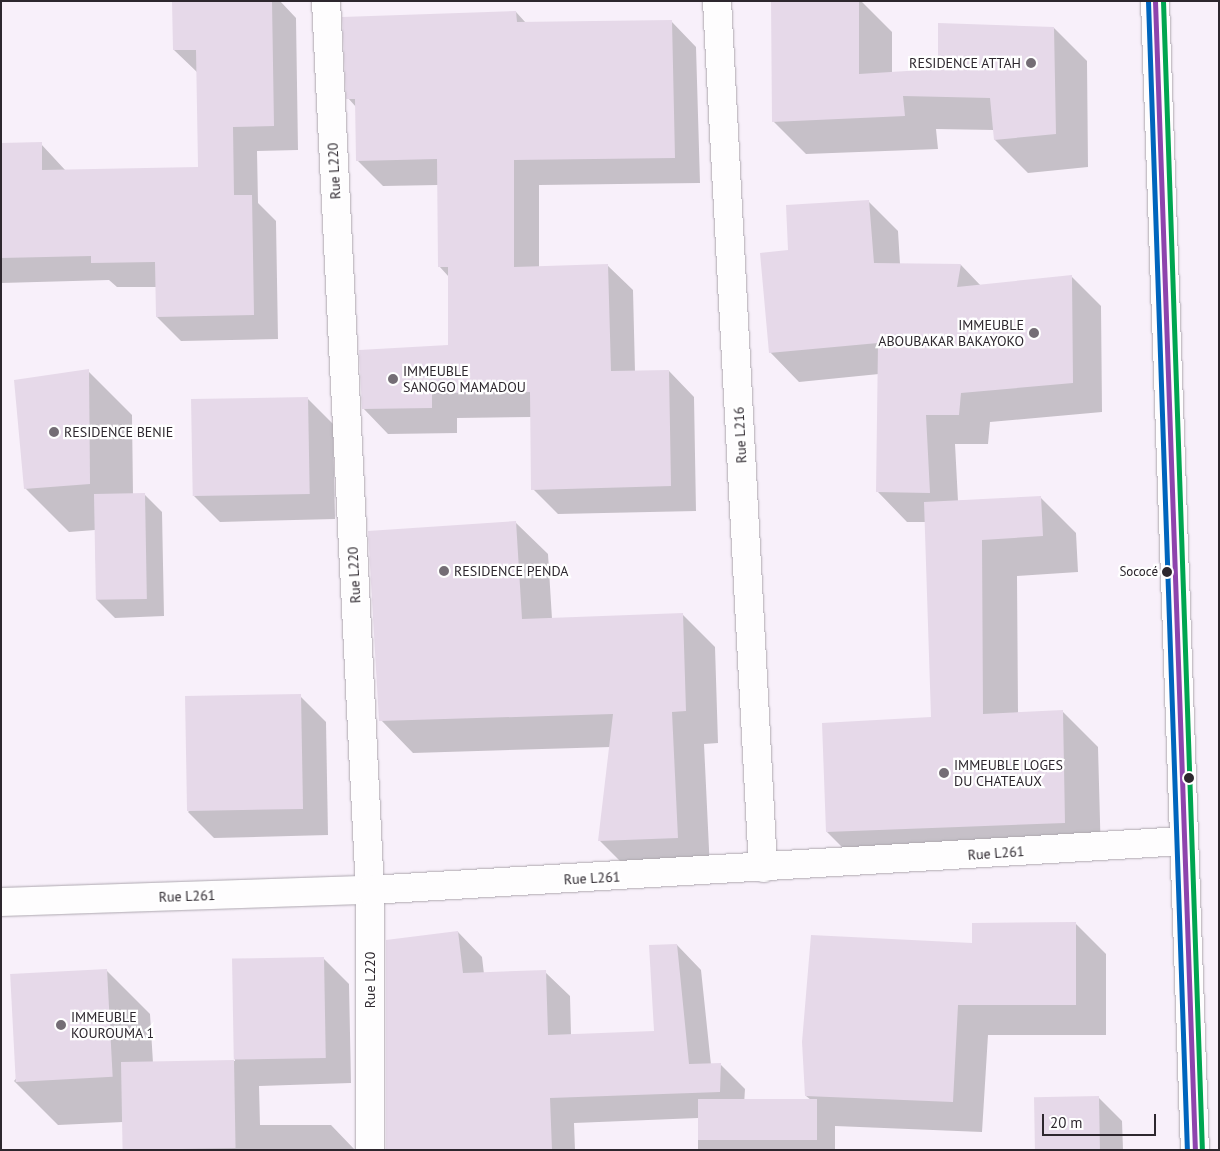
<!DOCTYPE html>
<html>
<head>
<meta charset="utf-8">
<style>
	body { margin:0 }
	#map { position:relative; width:1220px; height:1151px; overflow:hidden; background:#f8f0fa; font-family:"PT Sans",sans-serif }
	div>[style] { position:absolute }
	.shadow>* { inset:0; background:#0003 }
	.building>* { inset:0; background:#e6d9e9; transform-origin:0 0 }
	.roads { filter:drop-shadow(0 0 1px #ada7af) drop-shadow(0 0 1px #ada7af) }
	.street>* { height:28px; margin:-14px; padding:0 14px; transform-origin:14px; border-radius:14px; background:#fefdfe }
	.secondary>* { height:28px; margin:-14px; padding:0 14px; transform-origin:14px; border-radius:14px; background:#fefdfe }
	.bus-1>* { height:5px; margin:-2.5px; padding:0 2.5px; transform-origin:2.5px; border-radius:2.5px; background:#8e44ad }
	.bus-2>* { height:5px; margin:-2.5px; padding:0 2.5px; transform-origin:2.5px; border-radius:2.5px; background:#0065bd }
	.bus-3>* { height:5px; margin:-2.5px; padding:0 2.5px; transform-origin:2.5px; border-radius:2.5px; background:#00a651 }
	.dots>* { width:14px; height:14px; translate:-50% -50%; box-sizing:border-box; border:2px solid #fff; border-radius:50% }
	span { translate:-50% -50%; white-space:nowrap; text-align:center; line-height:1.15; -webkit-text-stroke:4.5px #fff; paint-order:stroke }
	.bus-label { font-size:13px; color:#2d272e }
	.right { translate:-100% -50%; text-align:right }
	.poi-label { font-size:14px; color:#2d272e }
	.left { translate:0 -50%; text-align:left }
	.street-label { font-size:14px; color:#2d272e }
	.frame { position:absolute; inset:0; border:2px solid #2d272e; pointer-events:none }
	.scale { position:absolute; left:1042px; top:1114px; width:114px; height:22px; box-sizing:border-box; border:2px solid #2d272e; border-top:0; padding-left:6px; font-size:15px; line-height:18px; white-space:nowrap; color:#2d272e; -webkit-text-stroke:4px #fff; paint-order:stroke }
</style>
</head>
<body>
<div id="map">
	<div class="shadow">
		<i style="clip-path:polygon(174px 1px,280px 1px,296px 18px,298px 150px,257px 151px,258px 203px,276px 221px,278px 339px,181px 341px,157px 317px,156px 287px,117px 287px,109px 280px,1px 283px,1px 145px,41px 144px,66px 171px,200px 168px,198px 73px,174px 50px)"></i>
		<i style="clip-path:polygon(773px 1px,861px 1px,892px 32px,892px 73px,940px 70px,1054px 28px,1087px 61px,1088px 167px,1028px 173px,995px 140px,994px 130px,936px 129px,938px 149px,806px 154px,773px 121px)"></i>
		<i style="clip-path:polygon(516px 12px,526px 23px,671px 21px,696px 47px,700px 183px,539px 185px,539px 267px,607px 265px,633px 290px,635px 372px,669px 371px,694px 397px,696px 511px,558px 514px,533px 489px,532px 417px,457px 418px,457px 433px,388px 434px,363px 408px,450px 346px,449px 277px,439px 266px,438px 185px,383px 186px,357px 160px,356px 107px,348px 98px)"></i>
		<i style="clip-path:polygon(868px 201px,898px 231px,900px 264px,961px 265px,981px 286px,1071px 276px,1101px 306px,1102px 412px,990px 422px,988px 444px,955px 444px,958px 501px,1040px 497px,1076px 533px,1078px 572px,1017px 576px,1018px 713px,1062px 711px,1098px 747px,1101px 858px,863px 868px,827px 832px,932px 718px,926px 522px,907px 522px,878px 492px,879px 374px,799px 382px,770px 352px,790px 252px)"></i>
		<i style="clip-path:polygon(88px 371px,132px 415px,133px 495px,144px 494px,162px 512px,164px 616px,115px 618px,97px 600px,95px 530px,69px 532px,25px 488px)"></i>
		<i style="clip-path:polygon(307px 398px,333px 424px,335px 519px,220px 522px,194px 496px)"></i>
		<i style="clip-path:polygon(515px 522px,548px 554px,552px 619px,682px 614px,715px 647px,718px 743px,704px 744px,710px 870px,631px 872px,599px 840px,611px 747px,413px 753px,381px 720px)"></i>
		<i style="clip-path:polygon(300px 696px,326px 722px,328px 835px,214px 838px,188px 812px)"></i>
		<i style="clip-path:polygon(1076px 924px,1106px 954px,1106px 1035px,988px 1035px,982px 1132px,835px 1126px,835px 1150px,698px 1150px,698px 1118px,574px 1123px,575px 1150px,386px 1150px,458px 932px,482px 957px,484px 974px,545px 972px,570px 996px,571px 1035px,655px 1032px,677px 945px,701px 970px,711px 1065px,720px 1064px,745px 1089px,744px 1105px,811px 1100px,806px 1096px,973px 944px)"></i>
		<i style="clip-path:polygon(323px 958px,349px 984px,351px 1083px,259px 1086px,260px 1125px,331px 1125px,355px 1150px,124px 1150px,123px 1122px,58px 1125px,14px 1081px,106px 970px,150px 1014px,153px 1063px,235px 1061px,234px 960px)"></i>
		<i style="clip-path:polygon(1098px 1097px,1122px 1121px,1123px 1150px,1036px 1150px)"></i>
	</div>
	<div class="building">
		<i style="clip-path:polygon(172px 1px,272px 1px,274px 126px,233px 127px,234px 195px,252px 195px,254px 315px,156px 317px,155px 262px,91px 263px,91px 256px,1px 258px,1px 143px,42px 142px,42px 170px,198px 167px,196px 50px,173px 50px)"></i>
		<i style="clip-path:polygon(771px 1px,859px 1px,859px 74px,938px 69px,938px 23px,1054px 27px,1056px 134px,994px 140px,990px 98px,903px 96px,905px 116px,772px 122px)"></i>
		<i style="clip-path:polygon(516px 11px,517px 22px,672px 20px,675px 158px,514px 160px,514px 267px,608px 264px,611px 371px,669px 370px,671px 486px,531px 490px,530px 392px,432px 393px,432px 408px,362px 409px,359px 350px,448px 345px,448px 267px,438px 267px,437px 159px,356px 161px,355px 99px,346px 99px,342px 17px)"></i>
		<i style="clip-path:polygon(869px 200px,874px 263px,961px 264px,957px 287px,1072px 275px,1073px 383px,961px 393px,959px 415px,926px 415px,930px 493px,876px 492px,878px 343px,769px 353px,760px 253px,788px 250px,786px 205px)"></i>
		<i style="clip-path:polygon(89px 369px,90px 484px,24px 489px,14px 380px)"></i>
		<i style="left:308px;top:397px;width:97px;height:117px;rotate:89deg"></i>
		<i style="left:145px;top:493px;width:106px;height:51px;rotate:89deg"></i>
		<i style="clip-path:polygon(1041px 496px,1043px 536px,982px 540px,983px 714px,1063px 710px,1065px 823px,826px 832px,822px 723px,931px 717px,924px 502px)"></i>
		<i style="clip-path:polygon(516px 521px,522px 619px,683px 613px,686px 711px,672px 712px,678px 838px,598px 841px,613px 714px,379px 721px,368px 531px)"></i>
		<i style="left:301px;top:694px;width:115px;height:116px;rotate:89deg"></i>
		<i style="clip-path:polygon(1076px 922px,1076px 1005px,958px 1005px,953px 1102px,805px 1096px,802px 1042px,811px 935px,972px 943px,972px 923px)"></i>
		<i style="clip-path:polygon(458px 931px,463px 973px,546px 970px,548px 1035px,654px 1031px,649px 945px,677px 944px,689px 1064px,721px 1063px,720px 1092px,550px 1098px,552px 1150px,386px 1150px,386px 940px)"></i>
		<i style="left:324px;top:957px;width:101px;height:92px;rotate:89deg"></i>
		<i style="left:107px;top:969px;width:108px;height:97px;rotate:87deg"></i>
		<i style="left:234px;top:1060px;width:88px;height:113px;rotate:89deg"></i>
		<i style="left:1099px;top:1096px;width:54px;height:65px;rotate:89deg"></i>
		<i style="left:817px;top:1099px;width:41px;height:119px;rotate:90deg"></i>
	</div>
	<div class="roads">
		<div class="street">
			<i style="left:326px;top:1px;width:890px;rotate:87.17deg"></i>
			<i style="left:370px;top:890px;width:260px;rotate:90deg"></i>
			<i style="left:717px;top:1px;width:868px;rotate:86.96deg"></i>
			<i style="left:1px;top:902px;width:369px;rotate:-1.9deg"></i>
			<i style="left:370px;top:890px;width:813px;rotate:-3.45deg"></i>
		</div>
		<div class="secondary">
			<i style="left:1155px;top:1px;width:1150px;rotate:88.01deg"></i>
		</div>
	</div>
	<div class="bus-1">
		<i style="left:1155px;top:1px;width:1150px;rotate:88.01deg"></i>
	</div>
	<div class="bus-2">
		<i style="left:1148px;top:1px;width:1150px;rotate:88.06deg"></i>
	</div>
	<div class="bus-3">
		<i style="left:1163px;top:1px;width:1150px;rotate:88.06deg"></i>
	</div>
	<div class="dots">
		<i style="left:1031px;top:63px;background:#746d75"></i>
		<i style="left:1034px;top:333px;background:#746d75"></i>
		<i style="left:393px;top:379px;background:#746d75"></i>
		<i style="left:54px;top:432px;background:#746d75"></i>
		<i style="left:444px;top:571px;background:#746d75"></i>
		<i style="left:1167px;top:572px;background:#2d272e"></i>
		<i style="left:944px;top:773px;background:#746d75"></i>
		<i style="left:1189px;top:778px;background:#2d272e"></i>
		<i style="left:61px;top:1025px;background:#746d75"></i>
	</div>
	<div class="bus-label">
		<span class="right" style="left:1158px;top:572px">Sococé</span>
	</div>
	<div class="poi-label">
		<span class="right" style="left:1021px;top:63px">RESIDENCE ATTAH</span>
		<span class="right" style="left:1024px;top:333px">IMMEUBLE<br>ABOUBAKAR BAKAYOKO</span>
		<span class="left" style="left:403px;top:379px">IMMEUBLE<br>SANOGO MAMADOU</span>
		<span class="left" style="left:64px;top:432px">RESIDENCE BENIE</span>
		<span class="left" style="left:454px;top:571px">RESIDENCE PENDA</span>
		<span class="left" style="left:954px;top:773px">IMMEUBLE LOGES<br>DU CHATEAUX</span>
		<span class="left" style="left:71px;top:1025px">IMMEUBLE<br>KOUROUMA 1</span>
	</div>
	<div class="street-label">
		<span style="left:334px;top:171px;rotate:-93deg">Rue L220</span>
		<span style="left:740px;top:435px;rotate:-93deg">Rue L216</span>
		<span style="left:354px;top:575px;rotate:-93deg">Rue L220</span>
		<span style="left:996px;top:853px;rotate:-4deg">Rue L261</span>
		<span style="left:592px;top:878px;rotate:-3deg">Rue L261</span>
		<span style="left:187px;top:896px;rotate:-2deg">Rue L261</span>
		<span style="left:370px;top:980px;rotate:-90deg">Rue L220</span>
	</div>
	<div class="frame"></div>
	<div class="scale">20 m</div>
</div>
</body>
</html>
